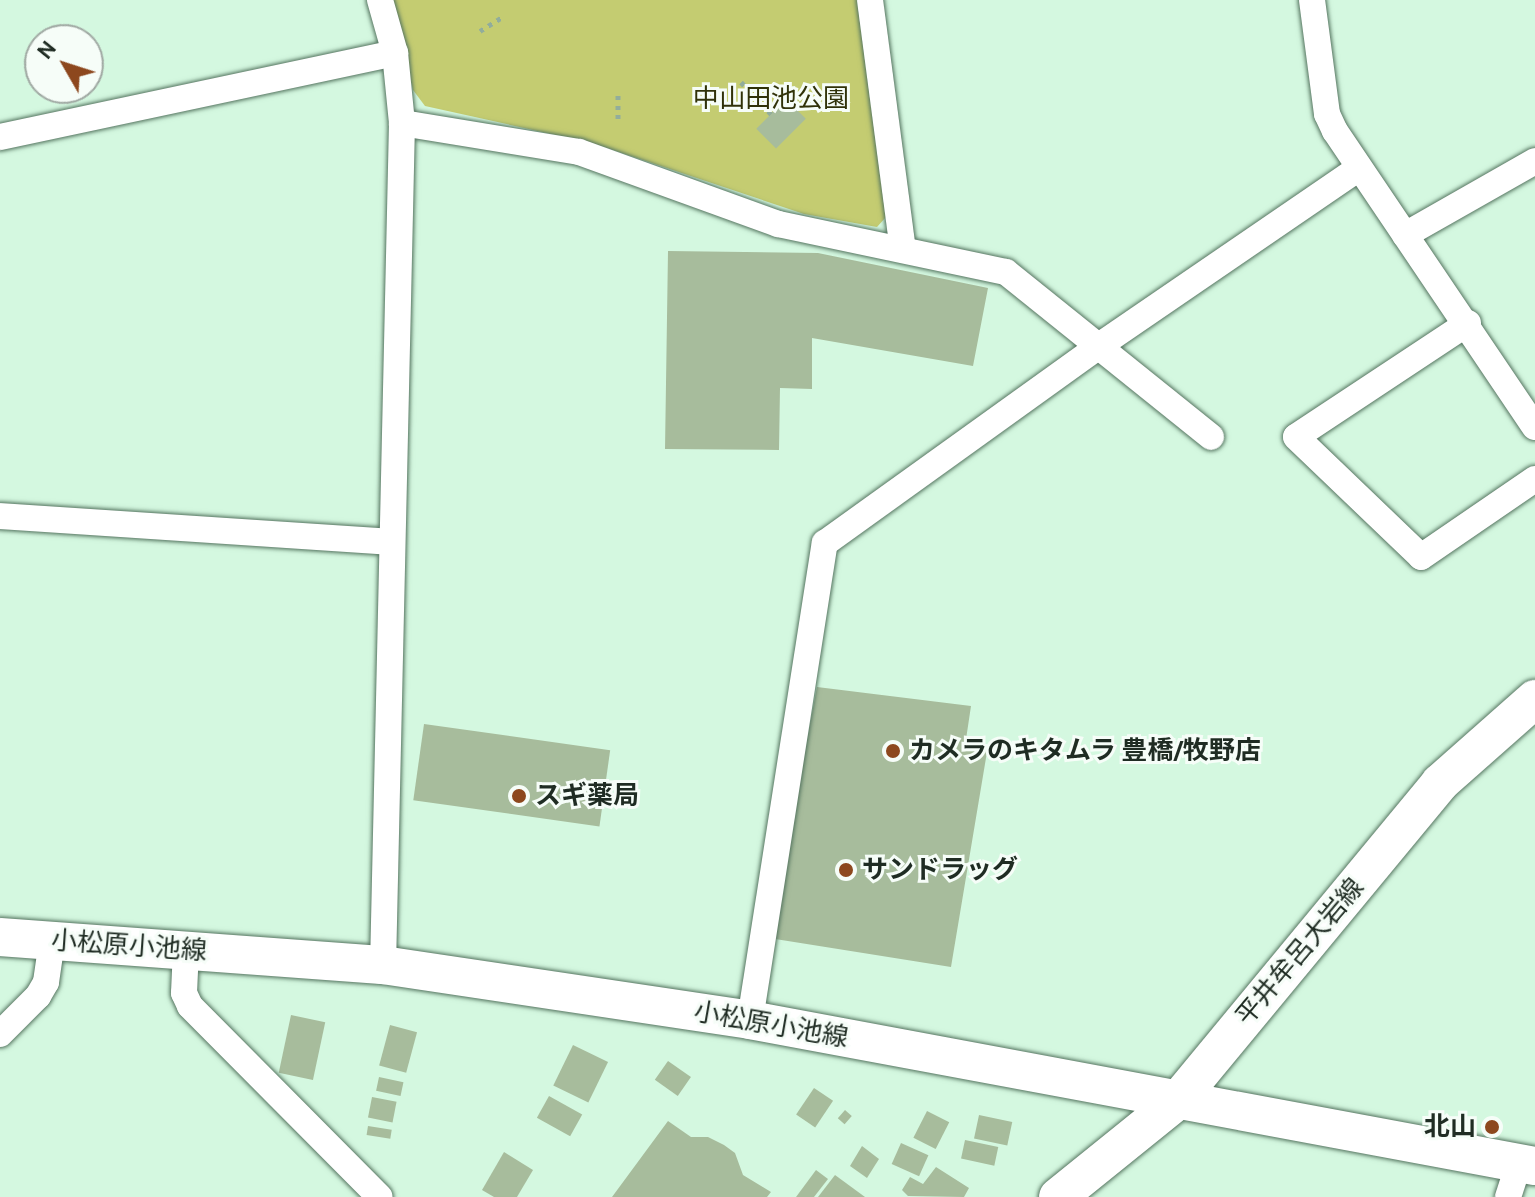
<!DOCTYPE html>
<html>
<head>
<meta charset="utf-8">
<style>
	body { margin:0 }
	#map { position:relative; width:1535px; height:1197px; overflow:hidden; background:#d4f8e0; font-family:Cabin,"Noto Sans JP",sans-serif }
	div>[style] { position:absolute }
	.green>* { inset:0; background:#c4cc71 }
	.building>* { inset:0; background:#a7bc9c; transform-origin:0 0 }
	.path>* { height:5px; margin-top:-2.5px; transform-origin:0; background:repeating-linear-gradient(90deg,#92ad9b 0 4px,transparent 0 10px) }
	.roads { filter:drop-shadow(0 0 2px #557560) drop-shadow(0 0 2px #557560) }
	.minor>* { height:26px; margin:-13px; padding:0 13px; transform-origin:13px; border-radius:13px; background:#fff }
	.secondary>* { height:38px; margin:-19px; padding:0 19px; transform-origin:19px; border-radius:19px; background:#fff }
	.dots>* { width:22px; height:22px; translate:-50% -50%; box-sizing:border-box; border:4px solid #f6fdf8; border-radius:50% }
	span { translate:-50% -50%; white-space:nowrap; text-align:center; line-height:1.15; -webkit-text-stroke:6px #f6fdf8; paint-order:stroke }
	.park-label { font-size:26px; color:#303209 }
	.poi-label { font-size:26px; color:#1f2c23; font-weight:700 }
	.left { translate:0 -50%; text-align:left }
	.right { translate:-100% -50%; text-align:right }
	.street-label { font-size:26px; color:#1f2c23 }
	.north { position:absolute; left:24px; top:24px; width:80px; height:80px; box-sizing:border-box; background:#f6fdf8; border:2px solid #a0a9a3; border-radius:50%; rotate:309deg; font-size:22px; font-weight:700; line-height:32px; text-align:center; color:#1f2c23 }
	.north::after { content:''; display:block; margin:auto; width:28px; height:36px; background:#8d481e; clip-path:polygon(50% 0,100% 100%,50% 72%,0 100%) }
</style>
</head>
<body>
<div id="map">
	<div class="green">
		<i style="clip-path:polygon(391px 0,857px 0,886px 217px,877px 227px,804px 214px,592px 143px,425px 106px,413px 90px)"></i>
	</div>
	<div class="building">
		<i style="left:786px;top:99px;width:28px;height:42px;rotate:45deg"></i>
		<i style="clip-path:polygon(668px 251px,818px 253px,988px 288px,973px 366px,812px 338px,812px 389px,780px 388px,779px 450px,665px 449px)"></i>
		<i style="clip-path:polygon(817px 687px,971px 706px,965px 746px,988px 746px,951px 967px,769px 938px)"></i>
		<i style="left:424px;top:724px;width:188px;height:77px;rotate:8deg"></i>
		<i style="left:291px;top:1015px;width:35px;height:59px;rotate:12deg"></i>
		<i style="left:390px;top:1025px;width:28px;height:42px;rotate:15deg"></i>
		<i style="left:573px;top:1045px;width:39px;height:45px;rotate:26deg"></i>
		<i style="left:668px;top:1061px;width:28px;height:23px;rotate:35deg"></i>
		<i style="left:379px;top:1077px;width:25px;height:14px;rotate:12deg"></i>
		<i style="left:814px;top:1088px;width:23px;height:32px;rotate:34deg"></i>
		<i style="left:549px;top:1096px;width:38px;height:25px;rotate:29deg"></i>
		<i style="left:372px;top:1097px;width:25px;height:21px;rotate:11deg"></i>
		<i style="left:845px;top:1110px;width:9px;height:11px;rotate:41deg"></i>
		<i style="left:927px;top:1111px;width:25px;height:30px;rotate:27deg"></i>
		<i style="left:979px;top:1115px;width:34px;height:24px;rotate:12deg"></i>
		<i style="clip-path:polygon(668px 1121px,691px 1137px,708px 1137px,724px 1145px,735px 1153px,743px 1175px,771px 1192px,767px 1197px,612px 1197px)"></i>
		<i style="left:368px;top:1126px;width:24px;height:9px;rotate:9deg"></i>
		<i style="left:965px;top:1140px;width:34px;height:19px;rotate:12deg"></i>
		<i style="left:901px;top:1143px;width:30px;height:23px;rotate:24deg"></i>
		<i style="clip-path:polygon(862px 1146px,879px 1159px,867px 1178px,850px 1166px)"></i>
		<i style="clip-path:polygon(504px 1152px,533px 1170px,517px 1197px,494px 1197px,482px 1190px)"></i>
		<i style="clip-path:polygon(936px 1167px,969px 1188px,964px 1197px,908px 1196px,902px 1190px,910px 1177px,923px 1184px)"></i>
		<i style="clip-path:polygon(816px 1170px,828px 1179px,814px 1197px,796px 1197px)"></i>
		<i style="clip-path:polygon(835px 1175px,865px 1197px,818px 1197px)"></i>
	</div>
	<div class="path">
		<i style="left:480px;top:31px;width:26px;rotate:-32deg"></i>
		<i style="left:741px;top:82px;width:44px;rotate:46.8deg"></i>
		<i style="left:618px;top:95px;width:26px;rotate:90deg"></i>
	</div>
	<div class="roads">
		<div class="minor">
			<i style="left:380px;top:0;width:55px;rotate:74.2deg"></i>
			<i style="left:395px;top:53px;width:70px;rotate:84.3deg"></i>
			<i style="left:402px;top:123px;width:842px;rotate:91.29deg"></i>
			<i style="left:870px;top:0;width:251px;rotate:82.5deg"></i>
			<i style="left:1312px;top:0;width:115px;rotate:82.5deg"></i>
			<i style="left:1327px;top:114px;width:19px;rotate:65deg"></i>
			<i style="left:1335px;top:131px;width:357px;rotate:56deg"></i>
			<i style="left:402px;top:123px;width:179px;rotate:9.3deg"></i>
			<i style="left:579px;top:152px;width:212px;rotate:19.9deg"></i>
			<i style="left:778px;top:224px;width:233px;rotate:11.9deg"></i>
			<i style="left:1006px;top:272px;width:263px;rotate:38.8deg"></i>
			<i style="left:0;top:137px;width:404px;rotate:-12deg"></i>
			<i style="left:1405px;top:235px;width:150px;rotate:-29.6deg"></i>
			<i style="left:1468px;top:323px;width:206px;rotate:146.5deg"></i>
			<i style="left:1296px;top:437px;width:173px;rotate:43.8deg"></i>
			<i style="left:1421px;top:557px;width:138px;rotate:-34.4deg"></i>
			<i style="left:0;top:516px;width:392px;rotate:3.8deg"></i>
			<i style="left:186px;top:949px;width:44px;rotate:92.6deg"></i>
			<i style="left:184px;top:993px;width:14px;rotate:65deg"></i>
			<i style="left:190px;top:1006px;width:269px;rotate:45.2deg"></i>
			<i style="left:750px;top:1020px;width:483px;rotate:-81.1deg"></i>
			<i style="left:825px;top:543px;width:337px;rotate:-35.7deg"></i>
			<i style="left:1099px;top:346px;width:315px;rotate:-34.4deg"></i>
			<i style="left:0;top:1034px;width:54px;rotate:-45deg"></i>
			<i style="left:38px;top:996px;width:16px;rotate:-60deg"></i>
			<i style="left:46px;top:982px;width:41px;rotate:-81.7deg"></i>
			<i style="left:1508px;top:1197px;width:36px;rotate:-72deg"></i>
		</div>
		<div class="secondary">
			<i style="left:0;top:937px;width:384px;rotate:4.2deg"></i>
			<i style="left:383px;top:965px;width:371px;rotate:8.5deg"></i>
			<i style="left:750px;top:1020px;width:798px;rotate:10.54deg"></i>
			<i style="left:1058px;top:1197px;width:154px;rotate:-38.9deg"></i>
			<i style="left:1178px;top:1100px;width:411px;rotate:-50.4deg"></i>
			<i style="left:1440px;top:783px;width:127px;rotate:-41.5deg"></i>
		</div>
	</div>
	<div class="dots">
		<i style="left:893px;top:751px;background:#8d481e"></i>
		<i style="left:519px;top:796px;background:#8d481e"></i>
		<i style="left:846px;top:870px;background:#8d481e"></i>
		<i style="left:1492px;top:1127px;background:#8d481e"></i>
	</div>
	<div class="park-label">
		<span style="left:771px;top:99px">中山田池公園</span>
	</div>
	<div class="poi-label">
		<span class="left" style="left:909px;top:751px">カメラのキタムラ 豊橋/牧野店</span>
		<span class="left" style="left:535px;top:796px">スギ薬局</span>
		<span class="left" style="left:862px;top:870px">サンドラッグ</span>
		<span class="right" style="left:1476px;top:1127px">北山</span>
	</div>
	<div class="street-label">
		<span style="left:129px;top:946px;rotate:4deg">小松原小池線</span>
		<span style="left:1300px;top:952px;rotate:-50deg">平井牟呂大岩線</span>
		<span style="left:771px;top:1025px;rotate:10deg">小松原小池線</span>
	</div>
	<div class="north">N</div>
</div>
</body>
</html>
